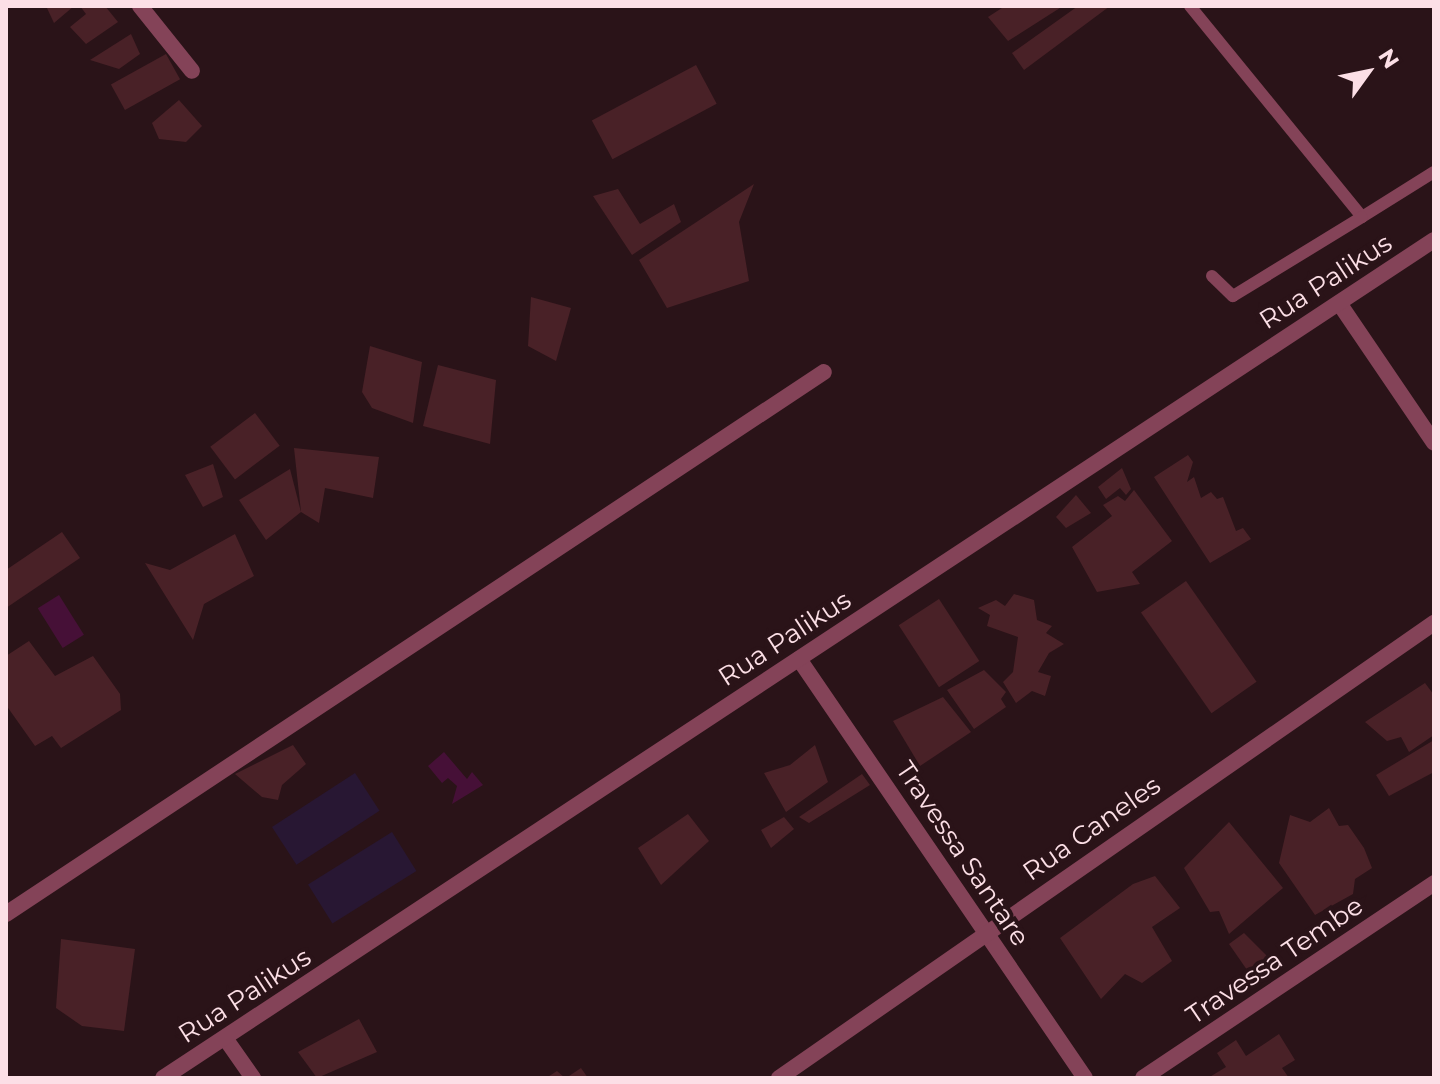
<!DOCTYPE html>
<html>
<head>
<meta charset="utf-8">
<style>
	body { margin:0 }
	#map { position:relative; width:1440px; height:1084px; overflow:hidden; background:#2a1318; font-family:Montserrat,sans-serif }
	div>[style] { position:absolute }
	.green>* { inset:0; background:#281733; transform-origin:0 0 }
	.water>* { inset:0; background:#461037; transform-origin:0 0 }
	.building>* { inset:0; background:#492127; transform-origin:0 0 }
	.lane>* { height:12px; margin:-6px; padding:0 6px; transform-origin:6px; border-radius:6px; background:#844358 }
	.street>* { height:16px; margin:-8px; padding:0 8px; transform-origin:8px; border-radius:8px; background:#844358 }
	span { translate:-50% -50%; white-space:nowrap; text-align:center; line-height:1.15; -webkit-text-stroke:8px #2a1318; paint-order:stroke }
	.street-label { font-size:26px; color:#fcdfe6 }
	.frame { position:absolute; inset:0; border:8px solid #fcdfe6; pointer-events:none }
	.north { position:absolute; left:1328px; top:32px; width:80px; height:80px; -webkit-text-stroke:6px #2a1318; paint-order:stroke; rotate:57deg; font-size:22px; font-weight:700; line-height:32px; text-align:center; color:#fcdfe6 }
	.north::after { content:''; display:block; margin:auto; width:28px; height:36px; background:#fcdfe6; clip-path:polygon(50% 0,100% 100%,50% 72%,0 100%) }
</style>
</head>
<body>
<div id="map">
	<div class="green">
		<i style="left:355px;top:773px;width:45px;height:99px;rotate:57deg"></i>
		<i style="left:392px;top:832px;width:46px;height:99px;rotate:58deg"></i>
	</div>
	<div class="water">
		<i style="left:59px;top:595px;width:47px;height:25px;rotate:58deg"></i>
		<i style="clip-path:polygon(444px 752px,467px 779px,472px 772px,483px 785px,452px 804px,457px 786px,448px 778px,442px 783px,428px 766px)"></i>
	</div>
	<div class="building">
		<i style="clip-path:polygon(46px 6px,74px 6px,54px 23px)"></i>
		<i style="clip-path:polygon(80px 6px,105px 6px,118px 22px,86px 44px,70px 27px,86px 14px)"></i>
		<i style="clip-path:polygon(1005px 6px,1063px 6px,1008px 41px,988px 17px)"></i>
		<i style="clip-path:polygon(1078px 6px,1110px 6px,1024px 70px,1012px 53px)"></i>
		<i style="clip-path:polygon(131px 34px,140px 54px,119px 69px,90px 60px)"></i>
		<i style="left:166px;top:54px;width:29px;height:63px;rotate:61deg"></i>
		<i style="left:696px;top:65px;width:44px;height:118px;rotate:62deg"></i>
		<i style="clip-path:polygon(179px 100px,202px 126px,186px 142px,159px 139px,152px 123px)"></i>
		<i style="clip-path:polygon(754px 184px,739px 222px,749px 281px,667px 308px,639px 260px)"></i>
		<i style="clip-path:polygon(618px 189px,640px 224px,674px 204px,681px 222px,632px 255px,593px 196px)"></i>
		<i style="clip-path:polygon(531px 297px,571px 308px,556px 361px,528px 346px)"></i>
		<i style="clip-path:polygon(370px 346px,422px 362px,413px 423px,372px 408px,362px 392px)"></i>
		<i style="clip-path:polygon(438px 365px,496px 380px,490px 444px,423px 426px)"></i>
		<i style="left:255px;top:413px;width:41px;height:56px;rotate:53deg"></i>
		<i style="clip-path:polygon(294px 448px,379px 457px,373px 498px,325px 488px,319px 523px,301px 512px)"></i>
		<i style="clip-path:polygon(1188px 455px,1193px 462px,1187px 482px,1194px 477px,1201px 498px,1211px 492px,1217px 499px,1223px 497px,1236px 531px,1243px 528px,1251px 539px,1210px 563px,1154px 477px)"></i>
		<i style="clip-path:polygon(213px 464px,223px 497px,203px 507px,185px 475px)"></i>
		<i style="clip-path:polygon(1122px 468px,1131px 489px,1126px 495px,1120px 488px,1106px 499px,1098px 487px)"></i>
		<i style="clip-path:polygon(290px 469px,301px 512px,266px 540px,239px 500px)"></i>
		<i style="clip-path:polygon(1134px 490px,1172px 541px,1132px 572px,1140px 584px,1097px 592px,1072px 547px,1112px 516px,1103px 505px,1118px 496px,1125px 501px)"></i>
		<i style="clip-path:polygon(1076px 495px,1091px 513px,1066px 528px,1056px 517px)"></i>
		<i style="clip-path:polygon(62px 532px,80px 558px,6px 608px,6px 570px)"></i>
		<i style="clip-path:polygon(235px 534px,254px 576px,204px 604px,193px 640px,145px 563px,170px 570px)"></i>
		<i style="left:1186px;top:581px;width:123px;height:55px;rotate:55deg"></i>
		<i style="clip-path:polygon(1014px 594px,1034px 600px,1037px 620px,1052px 626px,1046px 633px,1064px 644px,1049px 653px,1038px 672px,1051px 676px,1045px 696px,1032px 691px,1016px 703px,1003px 682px,1013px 672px,1018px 637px,987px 626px,990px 615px,978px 608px,996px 600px,1005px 606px)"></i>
		<i style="left:939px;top:599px;width:74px;height:48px;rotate:57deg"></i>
		<i style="clip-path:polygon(29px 641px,55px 676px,93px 656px,120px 694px,121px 710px,61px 748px,52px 736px,35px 746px,6px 705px,6px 656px)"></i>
		<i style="clip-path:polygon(984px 670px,1006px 692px,1001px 699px,1006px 707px,974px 729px,947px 690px)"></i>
		<i style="clip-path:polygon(1425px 683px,1434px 695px,1434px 735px,1409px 752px,1401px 737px,1387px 741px,1365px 722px)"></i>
		<i style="clip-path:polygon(943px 697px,971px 732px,920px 766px,893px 721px)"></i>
		<i style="clip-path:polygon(1434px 740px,1434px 772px,1389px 796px,1376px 775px)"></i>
		<i style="clip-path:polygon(293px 745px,306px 764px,282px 785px,278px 800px,262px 797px,235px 774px)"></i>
		<i style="clip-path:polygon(815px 745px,828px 782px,786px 812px,764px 773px,790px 765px)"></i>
		<i style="clip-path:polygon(862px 774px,870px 785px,809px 823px,799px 817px)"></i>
		<i style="clip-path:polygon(1329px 808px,1339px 826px,1348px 825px,1364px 848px,1372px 868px,1355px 879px,1353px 894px,1315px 915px,1279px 863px,1290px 815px,1310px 822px)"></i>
		<i style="clip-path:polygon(688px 814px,709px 841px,661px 885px,638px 848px)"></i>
		<i style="clip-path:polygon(784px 817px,794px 829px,771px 848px,761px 830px)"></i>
		<i style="clip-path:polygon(1229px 822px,1283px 888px,1229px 934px,1219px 911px,1210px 912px,1184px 868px)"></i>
		<i style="clip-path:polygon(1155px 876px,1180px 908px,1152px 927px,1172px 961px,1142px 983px,1125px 974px,1101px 999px,1060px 938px,1133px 884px)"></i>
		<i style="clip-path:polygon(1244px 933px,1276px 965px,1254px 980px,1229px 944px)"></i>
		<i style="clip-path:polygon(61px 939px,135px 949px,124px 1031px,82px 1026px,56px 1008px)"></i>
		<i style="clip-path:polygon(359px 1019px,377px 1052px,317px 1078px,298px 1052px)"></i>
		<i style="clip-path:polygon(1279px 1034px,1295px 1060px,1282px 1068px,1289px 1078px,1208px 1078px,1226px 1067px,1217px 1053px,1236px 1040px,1246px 1056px)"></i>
		<i style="clip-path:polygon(581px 1068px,588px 1078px,566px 1078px)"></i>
		<i style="clip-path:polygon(557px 1071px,565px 1078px,546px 1078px)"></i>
	</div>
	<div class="lane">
		<i style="left:1190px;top:6px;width:272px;rotate:50.8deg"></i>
		<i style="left:1362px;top:217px;width:85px;rotate:-32deg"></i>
		<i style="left:1212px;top:276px;width:29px;rotate:44deg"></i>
		<i style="left:1233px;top:296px;width:151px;rotate:-31.5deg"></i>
	</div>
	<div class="street">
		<i style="left:140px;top:6px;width:83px;rotate:51.3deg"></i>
		<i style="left:1339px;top:303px;width:169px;rotate:55.8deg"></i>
		<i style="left:799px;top:659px;width:507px;rotate:55.68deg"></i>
		<i style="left:6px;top:914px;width:981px;rotate:-33.53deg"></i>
		<i style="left:225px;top:1038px;width:49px;rotate:55deg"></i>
		<i style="left:163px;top:1078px;width:1522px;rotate:-33.4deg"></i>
		<i style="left:779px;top:1078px;width:798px;rotate:-34.79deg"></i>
		<i style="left:1143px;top:1078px;width:350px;rotate:-33.8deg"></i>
	</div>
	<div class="street-label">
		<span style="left:1326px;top:282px;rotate:-33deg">Rua Palikus</span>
		<span style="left:785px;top:639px;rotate:-33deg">Rua Palikus</span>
		<span style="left:1092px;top:829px;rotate:-35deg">Rua Caneles</span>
		<span style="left:962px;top:854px;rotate:56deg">Travessa Santare</span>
		<span style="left:1275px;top:961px;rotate:-34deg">Travessa Tembe</span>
		<span style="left:245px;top:996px;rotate:-33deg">Rua Palikus</span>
	</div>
	<div class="frame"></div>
	<div class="north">N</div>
</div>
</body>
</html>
